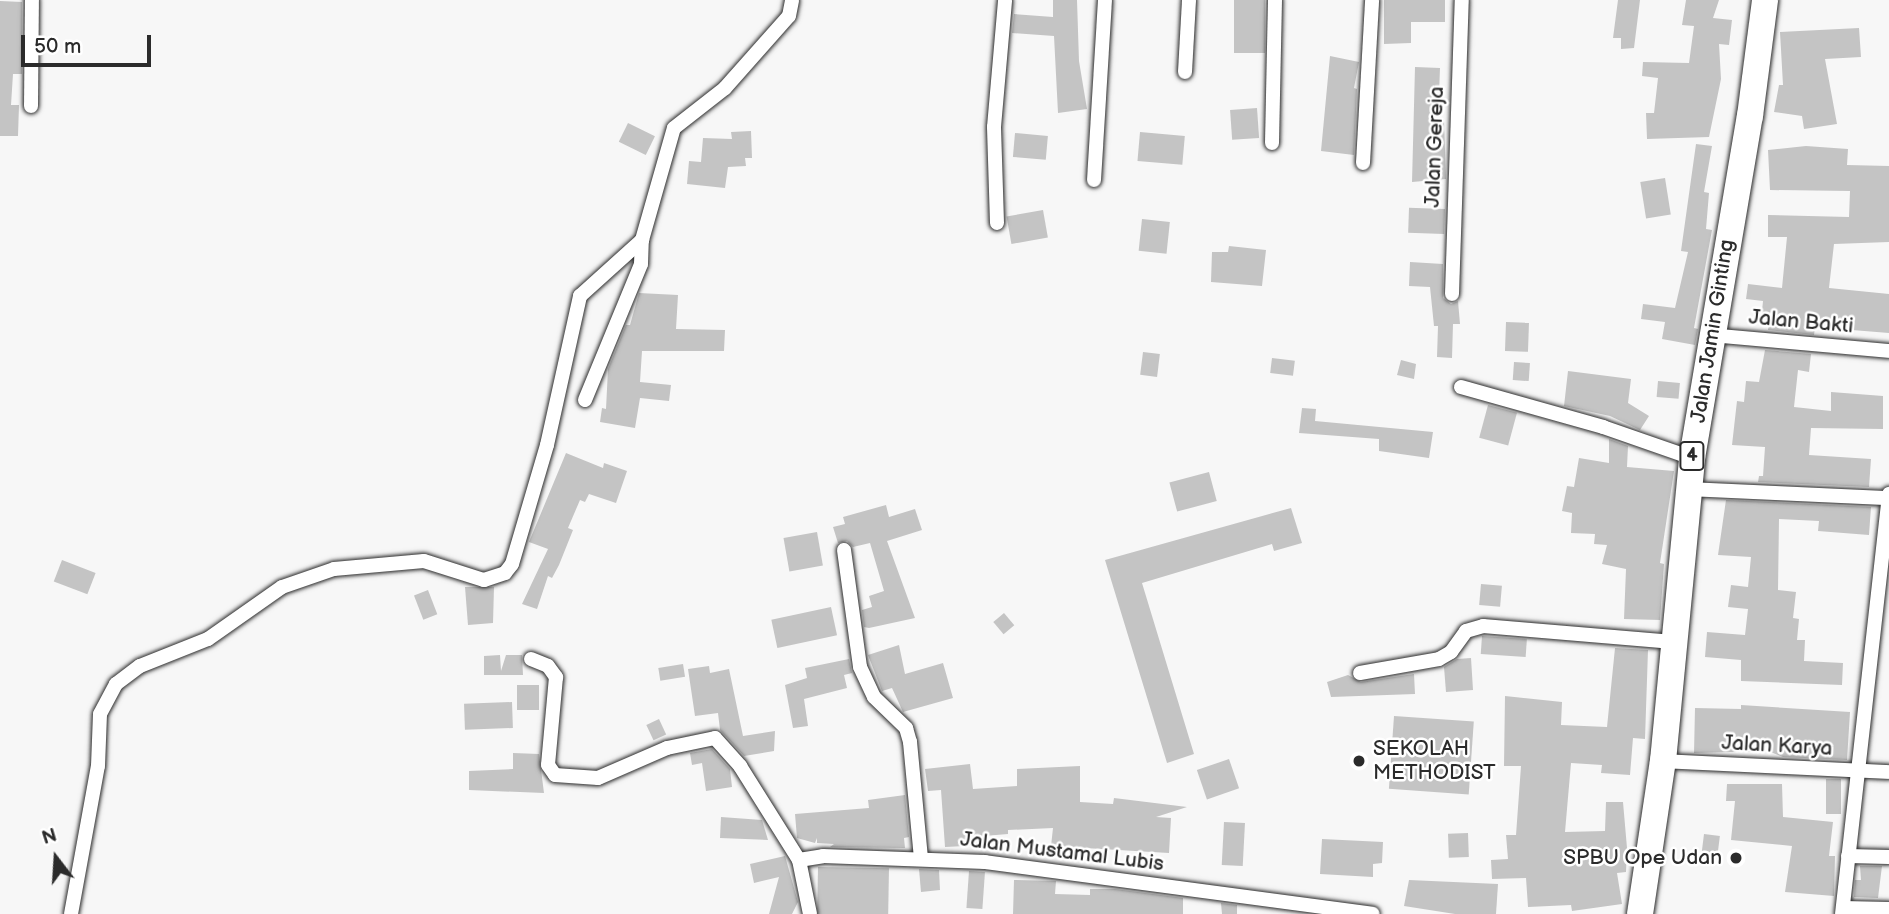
<!DOCTYPE html>
<html>
<head>
<meta charset="utf-8">
<style>
	body { margin:0 }
	#map { position:relative; width:1889px; height:914px; overflow:hidden; background:#f7f7f7; font-family:"Balsamiq Sans",sans-serif }
	div>[style] { position:absolute }
	.building>* { inset:0; background:#c4c4c4; transform-origin:0 0 }
	.roads { filter:drop-shadow(0 0 2px #2b2b2b) drop-shadow(0 0 2px #2b2b2b) }
	.street>* { height:14px; margin:-7px; padding:0 7px; transform-origin:7px; border-radius:7px; background:#fff }
	.highway>* { height:26px; margin:-13px; padding:0 13px; transform-origin:13px; border-radius:13px; background:#fff }
	.dots>* { width:19px; height:19px; translate:-50% -50%; box-sizing:border-box; border:4px solid #fff; border-radius:50% }
	span { translate:-50% -50%; white-space:nowrap; text-align:center; line-height:1.15; -webkit-text-stroke:5px #fff; paint-order:stroke }
	.shield-label span { padding:2px 5px; background:#fff; border:2px solid; border-radius:5px; -webkit-text-stroke-width:0 }
	.shield-label { font-size:19px; color:#2b2b2b; font-weight:700 }
	.street-label { font-size:21px; color:#2b2b2b }
	.poi-label { font-size:21px; color:#2b2b2b }
	.left { translate:0 -50%; text-align:left }
	.right { translate:-100% -50%; text-align:right }
	.north { position:absolute; left:21px; top:823px; width:70px; height:70px; -webkit-text-stroke:5px #fff; paint-order:stroke; rotate:343deg; font-size:19px; font-weight:700; line-height:28px; text-align:center; color:#2b2b2b }
	.north::after { content:''; display:block; margin:auto; width:24px; height:32px; background:#2b2b2b; clip-path:polygon(50% 0,100% 100%,50% 72%,0 100%) }
	.scale { position:absolute; left:21px; top:35px; width:130px; height:32px; box-sizing:border-box; border:4px solid #2b2b2b; border-top:0; padding-left:9px; font-size:21px; line-height:24px; white-space:nowrap; color:#2b2b2b; -webkit-text-stroke:5px #fff; paint-order:stroke }
</style>
</head>
<body>
<div id="map">
	<div class="building">
		<i style="clip-path:polygon(1053px 0,1077px 0,1079px 61px,1087px 109px,1058px 113px,1054px 36px,1012px 33px,1014px 14px,1053px 17px)"></i>
		<i style="left:1234px;top:0;width:31px;height:53px"></i>
		<i style="clip-path:polygon(1384px 0,1445px 0,1445px 22px,1411px 22px,1411px 43px,1384px 44px)"></i>
		<i style="clip-path:polygon(1618px 0,1640px 0,1634px 48px,1621px 49px,1621px 38px,1613px 38px)"></i>
		<i style="clip-path:polygon(1686px 0,1719px 0,1713px 18px,1732px 20px,1729px 45px,1719px 44px,1721px 79px,1709px 137px,1647px 139px,1646px 113px,1654px 113px,1658px 78px,1642px 76px,1643px 62px,1689px 63px,1694px 26px,1682px 25px)"></i>
		<i style="clip-path:polygon(0 1px,22px 2px,22px 74px,13px 74px,11px 105px,19px 105px,18px 136px,0 136px)"></i>
		<i style="clip-path:polygon(1859px 28px,1861px 57px,1825px 59px,1837px 124px,1804px 129px,1802px 116px,1774px 112px,1779px 85px,1783px 85px,1780px 32px)"></i>
		<i style="clip-path:polygon(1330px 56px,1359px 62px,1354px 88px,1357px 89px,1354px 155px,1321px 151px)"></i>
		<i style="clip-path:polygon(1415px 67px,1440px 68px,1438px 120px,1444px 119px,1446px 179px,1412px 182px)"></i>
		<i style="left:1257px;top:108px;width:30px;height:27px;rotate:86deg"></i>
		<i style="left:628px;top:123px;width:30px;height:21px;rotate:26deg"></i>
		<i style="clip-path:polygon(751px 131px,752px 158px,745px 158px,746px 166px,728px 167px,725px 188px,687px 184px,689px 161px,701px 162px,703px 138px,732px 139px,731px 132px)"></i>
		<i style="left:1140px;top:132px;width:45px;height:29px;rotate:5deg"></i>
		<i style="left:1015px;top:133px;width:33px;height:24px;rotate:5deg"></i>
		<i style="clip-path:polygon(1696px 144px,1712px 146px,1704px 192px,1709px 193px,1706px 229px,1712px 230px,1694px 328px,1698px 329px,1695px 345px,1662px 339px,1665px 322px,1641px 319px,1643px 304px,1675px 308px,1688px 252px,1681px 251px)"></i>
		<i style="clip-path:polygon(1806px 146px,1848px 149px,1847px 165px,1889px 166px,1889px 242px,1834px 244px,1829px 288px,1889px 294px,1889px 333px,1815px 327px,1814px 335px,1768px 330px,1769px 322px,1761px 321px,1763px 301px,1746px 299px,1748px 284px,1782px 288px,1787px 237px,1768px 237px,1768px 215px,1849px 217px,1850px 191px,1770px 190px,1768px 150px)"></i>
		<i style="left:1665px;top:178px;width:37px;height:25px;rotate:81deg"></i>
		<i style="left:1445px;top:209px;width:25px;height:36px;rotate:92deg"></i>
		<i style="left:1043px;top:210px;width:28px;height:37px;rotate:80deg"></i>
		<i style="left:1142px;top:219px;width:28px;height:32px;rotate:6deg"></i>
		<i style="clip-path:polygon(1229px 246px,1266px 250px,1262px 286px,1211px 282px,1212px 252px,1228px 252px)"></i>
		<i style="clip-path:polygon(1410px 262px,1443px 264px,1443px 298px,1451px 304px,1458px 301px,1460px 324px,1453px 324px,1452px 358px,1437px 357px,1438px 326px,1434px 326px,1430px 287px,1409px 286px)"></i>
		<i style="clip-path:polygon(639px 293px,678px 295px,676px 329px,725px 330px,724px 351px,642px 351px,640px 382px,671px 385px,669px 401px,640px 398px,635px 428px,600px 422px,602px 408px,606px 409px,608px 369px,626px 325px,630px 325px)"></i>
		<i style="left:1506px;top:322px;width:23px;height:29px;rotate:2deg"></i>
		<i style="clip-path:polygon(1765px 350px,1811px 354px,1809px 372px,1798px 370px,1794px 407px,1831px 411px,1831px 392px,1883px 396px,1883px 429px,1811px 428px,1809px 455px,1871px 459px,1869px 487px,1758px 482px,1759px 476px,1763px 476px,1765px 447px,1732px 445px,1737px 401px,1744px 402px,1746px 381px,1759px 382px)"></i>
		<i style="left:1143px;top:352px;width:17px;height:23px;rotate:7deg"></i>
		<i style="left:1272px;top:358px;width:23px;height:15px;rotate:7deg"></i>
		<i style="clip-path:polygon(1401px 360px,1416px 364px,1414px 379px,1397px 375px)"></i>
		<i style="left:1514px;top:362px;width:16px;height:18px;rotate:4deg"></i>
		<i style="clip-path:polygon(1568px 371px,1631px 379px,1628px 403px,1649px 416px,1640px 430px,1610px 416px,1564px 406px)"></i>
		<i style="left:1658px;top:381px;width:22px;height:16px;rotate:5deg"></i>
		<i style="left:1488px;top:405px;width:30px;height:34px;rotate:15deg"></i>
		<i style="clip-path:polygon(1302px 408px,1316px 409px,1315px 421px,1433px 432px,1429px 458px,1379px 451px,1379px 439px,1299px 433px)"></i>
		<i style="clip-path:polygon(1609px 439px,1628px 446px,1627px 467px,1674px 471px,1660px 563px,1664px 564px,1660px 620px,1624px 619px,1626px 569px,1602px 564px,1607px 545px,1594px 544px,1595px 534px,1571px 533px,1572px 513px,1562px 511px,1567px 486px,1574px 487px,1579px 458px,1609px 463px)"></i>
		<i style="clip-path:polygon(566px 453px,603px 468px,604px 463px,627px 471px,616px 503px,589px 494px,585px 502px,580px 500px,568px 528px,573px 530px,559px 565px,552px 578px,548px 576px,537px 609px,522px 604px,548px 549px,529px 542px)"></i>
		<i style="left:1209px;top:472px;width:30px;height:41px;rotate:75deg"></i>
		<i style="clip-path:polygon(1726px 500px,1871px 507px,1869px 535px,1818px 531px,1819px 521px,1779px 519px,1778px 590px,1796px 592px,1793px 618px,1799px 619px,1797px 640px,1805px 640px,1804px 661px,1843px 663px,1842px 685px,1741px 681px,1741px 660px,1705px 657px,1707px 632px,1745px 635px,1748px 609px,1728px 607px,1731px 585px,1748px 587px,1751px 557px,1718px 555px)"></i>
		<i style="clip-path:polygon(886px 505px,889px 517px,915px 509px,922px 530px,887px 541px,915px 618px,869px 628px,864px 627px,862px 610px,872px 607px,869px 596px,884px 591px,870px 543px,853px 547px,847px 541px,838px 543px,833px 527px,845px 524px,843px 517px)"></i>
		<i style="clip-path:polygon(1291px 508px,1302px 543px,1274px 551px,1272px 544px,1142px 583px,1194px 754px,1167px 763px,1105px 560px)"></i>
		<i style="left:817px;top:532px;width:34px;height:34px;rotate:80deg"></i>
		<i style="left:62px;top:560px;width:36px;height:23px;rotate:21deg"></i>
		<i style="left:1481px;top:584px;width:21px;height:21px;rotate:5deg"></i>
		<i style="clip-path:polygon(465px 587px,494px 587px,493px 623px,468px 625px)"></i>
		<i style="left:428px;top:590px;width:26px;height:15px;rotate:69deg"></i>
		<i style="left:831px;top:607px;width:29px;height:61px;rotate:78deg"></i>
		<i style="left:1004px;top:613px;width:16px;height:14px;rotate:50deg"></i>
		<i style="left:1482px;top:636px;width:45px;height:18px;rotate:4deg"></i>
		<i style="clip-path:polygon(899px 645px,905px 674px,943px 663px,953px 698px,903px 712px,892px 688px,882px 691px,868px 655px)"></i>
		<i style="clip-path:polygon(1615px 648px,1648px 650px,1645px 739px,1633px 738px,1630px 775px,1601px 773px,1602px 765px,1571px 763px,1565px 832px,1605px 831px,1606px 802px,1623px 802px,1627px 848px,1626px 872px,1617px 873px,1622px 904px,1572px 911px,1571px 905px,1528px 907px,1526px 878px,1492px 879px,1491px 860px,1508px 859px,1506px 835px,1516px 835px,1521px 766px,1504px 766px,1505px 696px,1562px 702px,1561px 725px,1607px 727px)"></i>
		<i style="clip-path:polygon(500px 655px,501px 671px,506px 655px,522px 655px,523px 675px,484px 675px,484px 656px)"></i>
		<i style="clip-path:polygon(1471px 658px,1473px 690px,1446px 692px,1444px 667px,1457px 659px)"></i>
		<i style="clip-path:polygon(849px 659px,852px 673px,844px 675px,847px 688px,804px 699px,808px 726px,793px 728px,785px 685px,807px 678px,805px 668px)"></i>
		<i style="left:683px;top:664px;width:13px;height:25px;rotate:81deg"></i>
		<i style="clip-path:polygon(709px 666px,710px 673px,729px 669px,743px 736px,775px 731px,774px 751px,744px 756px,720px 730px,718px 713px,695px 716px,688px 669px)"></i>
		<i style="clip-path:polygon(1414px 674px,1415px 694px,1331px 697px,1327px 682px,1348px 675px,1361px 682px)"></i>
		<i style="left:539px;top:685px;width:25px;height:22px;rotate:90deg"></i>
		<i style="left:512px;top:702px;width:26px;height:48px;rotate:88deg"></i>
		<i style="clip-path:polygon(1741px 705px,1850px 712px,1847px 760px,1783px 757px,1768px 751px,1694px 753px,1695px 708px,1741px 709px)"></i>
		<i style="left:1394px;top:716px;width:80px;height:73px;rotate:4deg"></i>
		<i style="left:659px;top:719px;width:17px;height:14px;rotate:65deg"></i>
		<i style="clip-path:polygon(712px 749px,730px 769px,732px 787px,706px 791px,702px 763px,692px 765px,690px 753px)"></i>
		<i style="clip-path:polygon(513px 753px,539px 754px,544px 793px,469px 790px,469px 771px,513px 769px)"></i>
		<i style="left:1229px;top:759px;width:31px;height:34px;rotate:71deg"></i>
		<i style="clip-path:polygon(970px 764px,973px 789px,1017px 786px,1017px 769px,1080px 766px,1080px 802px,1113px 804px,1114px 798px,1187px 807px,1156px 817px,1171px 818px,1169px 853px,1051px 846px,1053px 828px,1008px 830px,1008px 834px,984px 836px,985px 845px,945px 847px,941px 790px,928px 791px,925px 769px)"></i>
		<i style="left:1826px;top:779px;width:15px;height:35px"></i>
		<i style="clip-path:polygon(1727px 784px,1782px 784px,1783px 817px,1833px 822px,1829px 856px,1835px 856px,1834px 896px,1785px 892px,1792px 846px,1731px 840px,1735px 801px,1726px 801px)"></i>
		<i style="clip-path:polygon(905px 795px,909px 837px,904px 838px,905px 848px,830px 847px,834px 844px,817px 843px,817px 838px,815px 843px,797px 838px,795px 814px,869px 808px,868px 800px)"></i>
		<i style="clip-path:polygon(721px 817px,762px 820px,768px 840px,720px 838px)"></i>
		<i style="left:1224px;top:822px;width:21px;height:43px;rotate:3deg"></i>
		<i style="left:1468px;top:833px;width:24px;height:20px;rotate:88deg"></i>
		<i style="left:1704px;top:834px;width:16px;height:25px;rotate:7deg"></i>
		<i style="clip-path:polygon(1322px 839px,1383px 842px,1382px 863px,1373px 864px,1373px 877px,1320px 874px)"></i>
		<i style="clip-path:polygon(785px 856px,798px 902px,792px 914px,769px 914px,779px 877px,754px 883px,750px 864px)"></i>
		<i style="clip-path:polygon(1860px 866px,1882px 866px,1878px 898px,1854px 897px,1855px 880px,1861px 880px)"></i>
		<i style="left:818px;top:867px;width:71px;height:47px;rotate:1deg"></i>
		<i style="clip-path:polygon(919px 869px,939px 870px,940px 890px,921px 892px)"></i>
		<i style="left:969px;top:871px;width:16px;height:37px;rotate:4deg"></i>
		<i style="clip-path:polygon(1014px 880px,1056px 881px,1055px 894px,1090px 895px,1090px 889px,1115px 889px,1183px 898px,1183px 914px,1013px 914px)"></i>
		<i style="clip-path:polygon(1409px 880px,1498px 884px,1496px 914px,1455px 914px,1404px 906px)"></i>
		<i style="clip-path:polygon(1221px 903px,1237px 905px,1237px 914px,1222px 914px)"></i>
	</div>
	<div class="roads">
		<div class="street">
			<i style="left:1185px;top:72px;width:72px;rotate:-86.8deg"></i>
			<i style="left:31px;top:106px;width:106px;rotate:-89.5deg"></i>
			<i style="left:1272px;top:143px;width:143px;rotate:-88.8deg"></i>
			<i style="left:1363px;top:163px;width:163px;rotate:-86.8deg"></i>
			<i style="left:1094px;top:180px;width:180px;rotate:-86.5deg"></i>
			<i style="left:997px;top:223px;width:96px;rotate:-91.8deg"></i>
			<i style="left:994px;top:127px;width:127px;rotate:-85deg"></i>
			<i style="left:1452px;top:294px;width:294px;rotate:-88.1deg"></i>
			<i style="left:1710px;top:335px;width:180px;rotate:5.1deg"></i>
			<i style="left:1461px;top:387px;width:148px;rotate:15.7deg"></i>
			<i style="left:1603px;top:427px;width:94px;rotate:19.2deg"></i>
			<i style="left:585px;top:400px;width:147px;rotate:-67.6deg"></i>
			<i style="left:641px;top:264px;width:24px;rotate:-88deg"></i>
			<i style="left:1689px;top:489px;width:200px;rotate:2.6deg"></i>
			<i style="left:844px;top:550px;width:118px;rotate:82.2deg"></i>
			<i style="left:860px;top:667px;width:33px;rotate:65deg"></i>
			<i style="left:874px;top:697px;width:45px;rotate:44.1deg"></i>
			<i style="left:906px;top:728px;width:15px;rotate:74deg"></i>
			<i style="left:910px;top:742px;width:117px;rotate:84.6deg"></i>
			<i style="left:531px;top:659px;width:18px;rotate:22deg"></i>
			<i style="left:548px;top:666px;width:14px;rotate:54deg"></i>
			<i style="left:556px;top:677px;width:88px;rotate:95.2deg"></i>
			<i style="left:548px;top:765px;width:12px;rotate:55deg"></i>
			<i style="left:555px;top:775px;width:43px;rotate:4deg"></i>
			<i style="left:598px;top:778px;width:75px;rotate:-23.5deg"></i>
			<i style="left:667px;top:748px;width:49px;rotate:-11.8deg"></i>
			<i style="left:715px;top:738px;width:38px;rotate:48deg"></i>
			<i style="left:740px;top:766px;width:111px;rotate:57.9deg"></i>
			<i style="left:1360px;top:673px;width:80px;rotate:-10deg"></i>
			<i style="left:1439px;top:659px;width:14px;rotate:-30deg"></i>
			<i style="left:1451px;top:652px;width:26px;rotate:-54deg"></i>
			<i style="left:1466px;top:631px;width:18px;rotate:-16deg"></i>
			<i style="left:1483px;top:626px;width:191px;rotate:4.8deg"></i>
			<i style="left:1663px;top:761px;width:226px;rotate:2.8deg"></i>
			<i style="left:1848px;top:856px;width:41px;rotate:1.4deg"></i>
			<i style="left:1843px;top:908px;width:46px;rotate:1.2deg"></i>
			<i style="left:71px;top:914px;width:150px;rotate:-79.7deg"></i>
			<i style="left:98px;top:766px;width:52px;rotate:-87.8deg"></i>
			<i style="left:100px;top:714px;width:34px;rotate:-62deg"></i>
			<i style="left:116px;top:684px;width:30px;rotate:-37deg"></i>
			<i style="left:140px;top:666px;width:73px;rotate:-21.7deg"></i>
			<i style="left:208px;top:639px;width:90px;rotate:-35.1deg"></i>
			<i style="left:282px;top:587px;width:55px;rotate:-19.1deg"></i>
			<i style="left:334px;top:569px;width:90px;rotate:-5.1deg"></i>
			<i style="left:424px;top:561px;width:63px;rotate:17.6deg"></i>
			<i style="left:484px;top:580px;width:22px;rotate:-18deg"></i>
			<i style="left:505px;top:573px;width:11px;rotate:-52deg"></i>
			<i style="left:512px;top:564px;width:124px;rotate:-73.6deg"></i>
			<i style="left:547px;top:445px;width:153px;rotate:-77.5deg"></i>
			<i style="left:580px;top:296px;width:84px;rotate:-42.1deg"></i>
			<i style="left:642px;top:240px;width:116px;rotate:-74.1deg"></i>
			<i style="left:674px;top:128px;width:65px;rotate:-38.1deg"></i>
			<i style="left:725px;top:88px;width:96px;rotate:-48.4deg"></i>
			<i style="left:789px;top:16px;width:16px;rotate:-79deg"></i>
			<i style="left:810px;top:914px;width:55px;rotate:-101.5deg"></i>
			<i style="left:799px;top:860px;width:24px;rotate:-9deg"></i>
			<i style="left:823px;top:856px;width:162px;rotate:2.1deg"></i>
			<i style="left:985px;top:862px;width:391px;rotate:7.6deg"></i>
			<i style="left:1842px;top:914px;width:423px;rotate:-83.6deg"></i>
		</div>
		<div class="highway">
			<i style="left:1640px;top:914px;width:155px;rotate:-81.5deg"></i>
			<i style="left:1663px;top:761px;width:304px;rotate:-84.5deg"></i>
			<i style="left:1692px;top:458px;width:347px;rotate:-80.4deg"></i>
			<i style="left:1750px;top:116px;width:117px;rotate:-82.6deg"></i>
		</div>
	</div>
	<div class="dots">
		<i style="left:1359px;top:761px;background:#2b2b2b"></i>
		<i style="left:1736px;top:858px;background:#2b2b2b"></i>
	</div>
	<div class="shield-label">
		<span style="left:1692px;top:456px">4</span>
	</div>
	<div class="street-label">
		<span style="left:1435px;top:147px;rotate:-88deg">Jalan Gereja</span>
		<span style="left:1801px;top:322px;rotate:5deg">Jalan Bakti</span>
		<span style="left:1713px;top:331px;rotate:-81deg">Jalan Jamin Ginting</span>
		<span style="left:1777px;top:746px;rotate:3deg">Jalan Karya</span>
		<span style="left:1062px;top:852px;rotate:7deg">Jalan Mustamal Lubis</span>
	</div>
	<div class="poi-label">
		<span class="left" style="left:1373px;top:761px">SEKOLAH<br>METHODIST</span>
		<span class="right" style="left:1722px;top:858px">SPBU Ope Udan</span>
	</div>
	<div class="north">N</div>
	<div class="scale">50 m</div>
</div>
</body>
</html>
